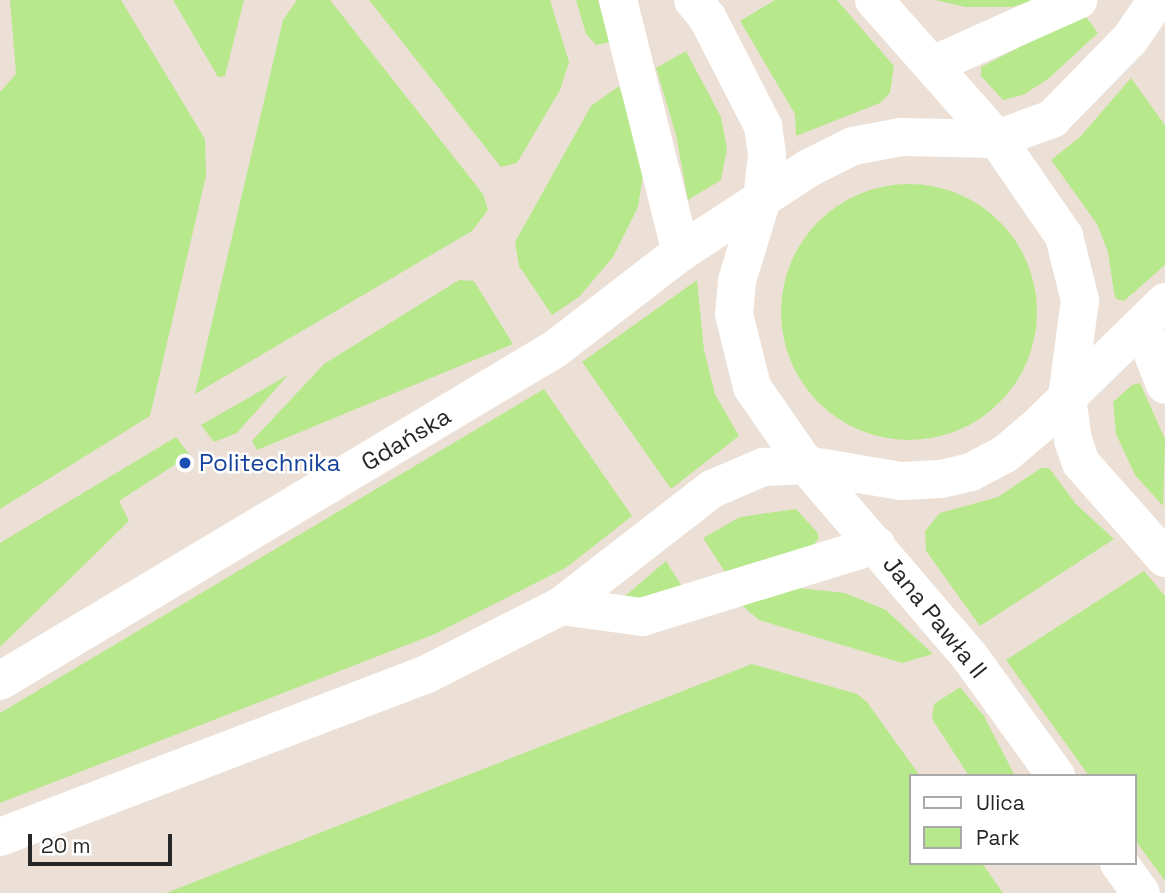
<!DOCTYPE html>
<html>
<head>
<meta charset="utf-8">
<style>
	body { margin:0 }
	#map { position:relative; width:1165px; height:893px; overflow:hidden; background:#ece0d6; font-family:"Space Grotesk",sans-serif }
	div>[style] { position:absolute }
	.green>* { inset:0; background:#b8e88c }
	.round { border-radius:50% }
	.secondary>* { height:38px; margin:-19px; padding:0 19px; transform-origin:19px; border-radius:19px; background:#fff }
	.dots>* { width:19px; height:19px; translate:-50% -50%; box-sizing:border-box; border:4px solid #fff; border-radius:50% }
	span { translate:-50% -50%; white-space:nowrap; text-align:center; line-height:1.15; -webkit-text-stroke:5px #fff; paint-order:stroke }
	.street-label { font-size:24px; color:#272727 }
	.transit-label { font-size:24px; color:#164399 }
	.left { translate:0 -50%; text-align:left }
	.legend { position:absolute; left:909px; top:774px; width:228px; height:91px; box-sizing:border-box; background:#fff; border:2px solid #a9a9a9; margin:0; padding:9px 12px; list-style:none; font-size:21px; color:#272727 }
	.legend li { display:flex; align-items:center; gap:14px; height:35px }
	.legend b { width:35px; border:2px solid #a9a9a9 }
	.scale { position:absolute; left:28px; top:834px; width:144px; height:32px; box-sizing:border-box; border:4px solid #272727; border-top:0; padding-left:9px; font-size:21px; line-height:24px; white-space:nowrap; color:#272727; -webkit-text-stroke:5px #fff; paint-order:stroke }
</style>
</head>
<body>
<div id="map">
	<div class="green">
		<i style="clip-path:polygon(10px 0,121px 0,205px 139px,206px 176px,150px 416px,0 509px,0 92px,16px 74px)"></i>
		<i style="clip-path:polygon(173px 0,244px 0,225px 76px,218px 77px)"></i>
		<i style="clip-path:polygon(297px 0,330px 0,483px 194px,488px 210px,472px 231px,195px 394px,283px 20px)"></i>
		<i style="clip-path:polygon(369px 0,550px 0,569px 62px,560px 90px,517px 163px,501px 167px)"></i>
		<i style="clip-path:polygon(576px 0,598px 0,610px 42px,596px 45px,586px 34px)"></i>
		<i style="clip-path:polygon(775px 0,837px 0,894px 66px,890px 93px,880px 103px,796px 136px,795px 114px,740px 21px)"></i>
		<i style="clip-path:polygon(935px 0,1035px 0,1012px 7px,965px 7px)"></i>
		<i style="clip-path:polygon(1084px 14px,1098px 33px,1048px 79px,1023px 95px,1003px 100px,981px 76px,981px 67px)"></i>
		<i style="clip-path:polygon(686px 51px,721px 117px,727px 149px,721px 180px,688px 200px,676px 135px,656px 68px)"></i>
		<i style="clip-path:polygon(1131px 78px,1165px 125px,1165px 265px,1124px 301px,1116px 299px,1114px 293px,1108px 252px,1097px 224px,1051px 160px,1080px 137px)"></i>
		<i style="clip-path:polygon(619px 86px,645px 162px,638px 207px,613px 257px,579px 297px,552px 315px,519px 266px,515px 242px,591px 106px)"></i>
		<i class="round" style="left:781px;top:184px;width:256px;height:256px"></i>
		<i style="clip-path:polygon(459px 280px,474px 281px,513px 344px,257px 450px,252px 441px,324px 364px)"></i>
		<i style="clip-path:polygon(697px 280px,704px 350px,715px 394px,739px 436px,671px 489px,582px 362px)"></i>
		<i style="clip-path:polygon(288px 375px,237px 433px,214px 442px,201px 425px)"></i>
		<i style="clip-path:polygon(1140px 383px,1165px 439px,1163px 506px,1135px 475px,1116px 434px,1113px 402px,1132px 385px)"></i>
		<i style="clip-path:polygon(544px 389px,632px 516px,567px 567px,435px 634px,0 803px,0 713px)"></i>
		<i style="clip-path:polygon(176px 437px,190px 455px,119px 501px,129px 521px,0 647px,0 543px)"></i>
		<i style="clip-path:polygon(1041px 468px,1049px 468px,1076px 504px,1114px 539px,980px 626px,926px 551px,925px 531px,940px 513px,998px 497px)"></i>
		<i style="clip-path:polygon(796px 509px,817px 532px,819px 538px,813px 546px,725px 572px,703px 538px,740px 517px)"></i>
		<i style="clip-path:polygon(666px 561px,683px 588px,626px 608px,618px 602px)"></i>
		<i style="clip-path:polygon(1144px 571px,1165px 596px,1165px 881px,1135px 840px,1135px 776px,1089px 776px,1006px 660px)"></i>
		<i style="clip-path:polygon(799px 588px,845px 593px,886px 610px,933px 654px,902px 663px,759px 620px,739px 603px)"></i>
		<i style="clip-path:polygon(752px 664px,857px 694px,867px 702px,920px 776px,911px 776px,911px 863px,982px 863px,1003px 893px,166px 893px)"></i>
		<i style="clip-path:polygon(960px 687px,984px 716px,1015px 776px,969px 776px,932px 719px,934px 704px)"></i>
	</div>
	<div class="secondary">
		<i style="left:618px;top:0;width:260px;rotate:76deg"></i>
		<i style="left:693px;top:0;width:22px;rotate:51deg"></i>
		<i style="left:707px;top:17px;width:123px;rotate:62.8deg"></i>
		<i style="left:763px;top:126px;width:30px;rotate:82deg"></i>
		<i style="left:767px;top:156px;width:43px;rotate:96.6deg"></i>
		<i style="left:762px;top:199px;width:86px;rotate:107deg"></i>
		<i style="left:737px;top:281px;width:33px;rotate:95deg"></i>
		<i style="left:734px;top:314px;width:75px;rotate:76.1deg"></i>
		<i style="left:752px;top:387px;width:95px;rotate:55.3deg"></i>
		<i style="left:806px;top:465px;width:253px;rotate:49.5deg"></i>
		<i style="left:970px;top:657px;width:147px;rotate:54.1deg"></i>
		<i style="left:874px;top:0;width:186px;rotate:48.5deg"></i>
		<i style="left:997px;top:139px;width:118px;rotate:55.4deg"></i>
		<i style="left:1064px;top:236px;width:66px;rotate:76deg"></i>
		<i style="left:1080px;top:300px;width:99px;rotate:97.6deg"></i>
		<i style="left:1067px;top:398px;width:42px;rotate:81.9deg"></i>
		<i style="left:1073px;top:440px;width:24px;rotate:71deg"></i>
		<i style="left:1081px;top:463px;width:127px;rotate:48.5deg"></i>
		<i style="left:935px;top:64px;width:157px;rotate:-24.1deg"></i>
		<i style="left:1142px;top:326px;width:63px;rotate:68.7deg"></i>
		<i style="left:561px;top:606px;width:82px;rotate:7.7deg"></i>
		<i style="left:642px;top:617px;width:245px;rotate:-17.1deg"></i>
		<i style="left:0;top:681px;width:647px;rotate:-30.89deg"></i>
		<i style="left:555px;top:349px;width:159px;rotate:-37.6deg"></i>
		<i style="left:681px;top:252px;width:153px;rotate:-33.3deg"></i>
		<i style="left:809px;top:168px;width:49px;rotate:-26.6deg"></i>
		<i style="left:853px;top:146px;width:49px;rotate:-10.6deg"></i>
		<i style="left:901px;top:137px;width:96px;rotate:1.2deg"></i>
		<i style="left:997px;top:139px;width:59px;rotate:-20deg"></i>
		<i style="left:1052px;top:119px;width:112px;rotate:-45.7deg"></i>
		<i style="left:1130px;top:39px;width:47px;rotate:-55.3deg"></i>
		<i style="left:0;top:837px;width:455px;rotate:-20.9deg"></i>
		<i style="left:425px;top:675px;width:153px;rotate:-26.9deg"></i>
		<i style="left:561px;top:606px;width:191px;rotate:-37.8deg"></i>
		<i style="left:712px;top:489px;width:56px;rotate:-23.3deg"></i>
		<i style="left:763px;top:467px;width:43px;rotate:-2.7deg"></i>
		<i style="left:806px;top:465px;width:96px;rotate:9.6deg"></i>
		<i style="left:901px;top:481px;width:40px;rotate:-2.9deg"></i>
		<i style="left:941px;top:479px;width:31px;rotate:-13deg"></i>
		<i style="left:971px;top:472px;width:38px;rotate:-28deg"></i>
		<i style="left:1005px;top:454px;width:42px;rotate:-40.2deg"></i>
		<i style="left:1037px;top:427px;width:179px;rotate:-44.3deg"></i>
		<i style="left:1119px;top:863px;width:37px;rotate:54deg"></i>
	</div>
	<div class="dots">
		<i style="left:185px;top:463px;background:#1a4fb4"></i>
	</div>
	<div class="street-label">
		<span style="left:406px;top:439px;rotate:-31deg">Gdańska</span>
		<span style="left:935px;top:617px;rotate:51deg">Jana Pawła II</span>
	</div>
	<div class="transit-label">
		<span class="left" style="left:199px;top:463px">Politechnika</span>
	</div>
	<ul class="legend">
	<li><b style="height:9px;background:#fff"></b>Ulica</li>
	<li><b style="height:19px;background:#b8e88c"></b>Park</li>
	</ul>
	<div class="scale">20 m</div>
</div>
</body>
</html>
